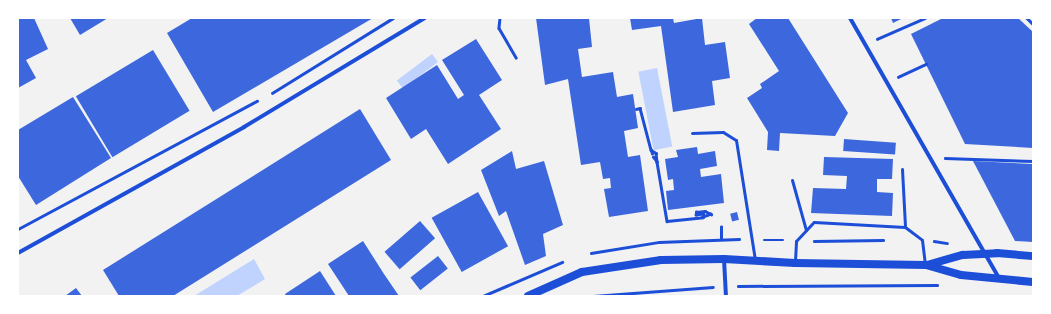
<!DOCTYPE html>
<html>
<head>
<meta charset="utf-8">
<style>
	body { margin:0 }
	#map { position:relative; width:1051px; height:314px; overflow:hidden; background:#f2f2f2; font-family:"Noto Sans",sans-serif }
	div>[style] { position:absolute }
	.water>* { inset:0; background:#bfd3fe; transform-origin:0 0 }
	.building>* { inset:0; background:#3d67dc; transform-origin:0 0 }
	.path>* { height:2.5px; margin:-1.25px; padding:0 1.25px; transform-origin:1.25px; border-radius:1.25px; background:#1d4ed8 }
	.service>* { height:3px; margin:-1.5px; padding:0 1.5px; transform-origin:1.5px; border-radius:1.5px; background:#1d4ed8 }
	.minor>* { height:4px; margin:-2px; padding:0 2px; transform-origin:2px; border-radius:2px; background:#1d4ed8 }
	.secondary>* { height:8px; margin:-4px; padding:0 4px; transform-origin:4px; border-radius:4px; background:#1d4ed8 }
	span { translate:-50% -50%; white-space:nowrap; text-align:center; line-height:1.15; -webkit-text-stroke:3.5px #fff; paint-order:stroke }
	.frame { position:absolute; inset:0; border:19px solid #fff; pointer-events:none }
</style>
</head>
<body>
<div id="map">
	<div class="water">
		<i style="left:432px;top:54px;width:10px;height:44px;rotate:53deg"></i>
		<i style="left:657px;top:68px;width:80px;height:19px;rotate:79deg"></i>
		<i style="clip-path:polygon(254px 259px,265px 279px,237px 296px,194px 296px)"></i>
	</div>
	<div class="building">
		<i style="clip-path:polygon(18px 18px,34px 18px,48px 49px,26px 60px,36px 78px,18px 88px)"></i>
		<i style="clip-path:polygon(70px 18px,108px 18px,80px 35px)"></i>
		<i style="clip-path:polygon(192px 18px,373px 18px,213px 112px,167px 33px)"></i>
		<i style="clip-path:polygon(536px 18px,589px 18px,592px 47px,578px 49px,582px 77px,613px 72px,617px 97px,633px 94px,638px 128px,624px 131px,628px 157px,640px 155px,648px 211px,609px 217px,604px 189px,611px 188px,610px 178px,603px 179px,600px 162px,581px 165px,568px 79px,545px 85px)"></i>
		<i style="clip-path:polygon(630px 18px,673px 18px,674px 23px,702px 18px,705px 45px,725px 42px,730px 78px,712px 81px,715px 105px,673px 112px,661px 26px,632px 30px)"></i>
		<i style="clip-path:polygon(757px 18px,788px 18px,848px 113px,835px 136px,780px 133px,779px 151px,767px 150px,768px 132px,747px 98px,762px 88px,760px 84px,779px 71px,749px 24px)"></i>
		<i style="clip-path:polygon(891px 18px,903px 18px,893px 23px)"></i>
		<i style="clip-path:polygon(943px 18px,1018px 18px,1033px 32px,1033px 148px,965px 144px,911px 34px)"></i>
		<i style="clip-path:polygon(476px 39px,502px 80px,479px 95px,501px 129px,448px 164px,426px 129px,411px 139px,386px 98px,437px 65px,458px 99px,464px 95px,442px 60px)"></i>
		<i style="left:153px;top:50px;width:71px;height:90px;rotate:59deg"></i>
		<i style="clip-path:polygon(73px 97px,111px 158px,36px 205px,18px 176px,18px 130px)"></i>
		<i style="clip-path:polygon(360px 109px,391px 160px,173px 296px,119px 296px,103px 270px)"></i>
		<i style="left:844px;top:139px;width:52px;height:12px;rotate:4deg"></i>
		<i style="clip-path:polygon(697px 147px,698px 154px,715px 151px,717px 166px,700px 169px,701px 177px,721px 174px,724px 203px,668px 210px,666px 191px,674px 190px,673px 179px,668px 180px,665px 159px,678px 157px,676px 150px)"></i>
		<i style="clip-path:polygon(512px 151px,516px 169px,544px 161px,563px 225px,543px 234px,546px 256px,525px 265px,506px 211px,499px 216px,481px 170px)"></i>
		<i style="clip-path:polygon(824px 157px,893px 159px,892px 179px,877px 179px,877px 192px,893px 193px,892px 216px,811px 213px,813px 188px,846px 189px,847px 176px,823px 175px)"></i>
		<i style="clip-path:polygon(973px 161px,1033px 164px,1033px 242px,1015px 241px)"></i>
		<i style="left:478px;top:192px;width:62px;height:53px;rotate:61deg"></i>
		<i style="left:737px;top:212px;width:8px;height:7px;rotate:76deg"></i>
		<i style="left:420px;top:221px;width:23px;height:47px;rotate:49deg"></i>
		<i style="clip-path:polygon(363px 241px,384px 274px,399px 296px,349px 296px,328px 264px)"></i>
		<i style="left:438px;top:256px;width:16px;height:35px;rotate:52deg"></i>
		<i style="clip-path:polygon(320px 271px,336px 296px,286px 296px,285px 294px)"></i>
		<i style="clip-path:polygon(76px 288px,82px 296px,65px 296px)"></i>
	</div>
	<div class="path">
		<i style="left:500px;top:18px;width:10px;rotate:96deg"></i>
		<i style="left:499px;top:28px;width:34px;rotate:60deg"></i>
		<i style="left:1027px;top:18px;width:8px;rotate:45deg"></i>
		<i style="left:877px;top:39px;width:52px;rotate:-23.6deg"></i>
		<i style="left:898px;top:77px;width:31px;rotate:-25deg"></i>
		<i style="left:272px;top:93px;width:142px;rotate:-31.8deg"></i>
		<i style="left:636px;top:109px;width:4px;rotate:-14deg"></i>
		<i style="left:640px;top:108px;width:43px;rotate:75.3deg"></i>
		<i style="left:652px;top:154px;width:4px;rotate:-104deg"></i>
		<i style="left:651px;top:150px;width:6px;rotate:31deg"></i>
		<i style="left:656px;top:153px;width:9px;rotate:84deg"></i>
		<i style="left:657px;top:162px;width:6px;rotate:-129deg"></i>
		<i style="left:945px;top:158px;width:88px;rotate:2deg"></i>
		<i style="left:657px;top:162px;width:60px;rotate:80.4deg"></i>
		<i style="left:667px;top:221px;width:36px;rotate:-6deg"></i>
		<i style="left:703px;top:217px;width:3px;rotate:-90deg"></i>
		<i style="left:703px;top:214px;width:7px;rotate:172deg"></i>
		<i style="left:696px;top:215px;width:3px;rotate:-90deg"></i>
		<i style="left:696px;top:212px;width:9px;rotate:-6deg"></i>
		<i style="left:705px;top:211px;width:7px;rotate:27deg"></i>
		<i style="left:711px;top:214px;width:9px;rotate:159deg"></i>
		<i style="left:18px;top:229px;width:271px;rotate:-28.2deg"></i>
		<i style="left:721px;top:239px;width:12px;rotate:-90deg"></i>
		<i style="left:764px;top:240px;width:19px"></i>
		<i style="left:814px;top:241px;width:69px;rotate:-0.8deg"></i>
		<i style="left:934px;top:241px;width:13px;rotate:9deg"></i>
		<i style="left:591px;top:253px;width:69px;rotate:-9.2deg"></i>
		<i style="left:659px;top:242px;width:80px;rotate:-2.1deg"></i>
		<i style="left:738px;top:286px;width:199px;rotate:-0.3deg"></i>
		<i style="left:483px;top:296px;width:86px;rotate:-23.3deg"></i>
		<i style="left:593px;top:296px;width:120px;rotate:-4.3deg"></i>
	</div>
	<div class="service">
		<i style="left:692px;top:133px;width:31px;rotate:-2deg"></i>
		<i style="left:723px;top:132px;width:15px;rotate:32deg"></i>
		<i style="left:736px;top:140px;width:121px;rotate:81deg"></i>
		<i style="left:902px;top:169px;width:58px;rotate:87deg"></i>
		<i style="left:792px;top:180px;width:52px;rotate:74.4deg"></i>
		<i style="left:795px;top:261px;width:20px;rotate:-87deg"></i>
		<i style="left:796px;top:241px;width:26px;rotate:-47deg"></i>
		<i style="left:814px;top:222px;width:91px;rotate:3.1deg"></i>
		<i style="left:905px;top:227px;width:21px;rotate:37deg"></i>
		<i style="left:922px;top:240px;width:24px;rotate:83deg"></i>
	</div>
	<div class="minor">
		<i style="left:850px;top:18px;width:300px;rotate:60.2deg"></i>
		<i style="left:18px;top:253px;width:259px;rotate:-29.1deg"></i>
		<i style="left:244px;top:127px;width:211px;rotate:-31.1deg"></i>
		<i style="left:724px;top:259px;width:37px;rotate:87deg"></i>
	</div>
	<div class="secondary">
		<i style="left:927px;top:265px;width:37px;rotate:-16deg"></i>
		<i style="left:963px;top:255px;width:34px;rotate:-3deg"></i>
		<i style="left:997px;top:253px;width:36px;rotate:5deg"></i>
		<i style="left:528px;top:296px;width:59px;rotate:-24deg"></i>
		<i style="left:582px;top:272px;width:80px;rotate:-8.6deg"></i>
		<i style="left:661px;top:260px;width:63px;rotate:-0.9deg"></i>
		<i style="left:724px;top:259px;width:71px;rotate:3.2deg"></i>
		<i style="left:795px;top:263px;width:131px;rotate:0.9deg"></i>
		<i style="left:926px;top:265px;width:36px;rotate:16deg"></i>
		<i style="left:961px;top:275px;width:72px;rotate:5.6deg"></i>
	</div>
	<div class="frame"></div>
</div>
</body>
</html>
